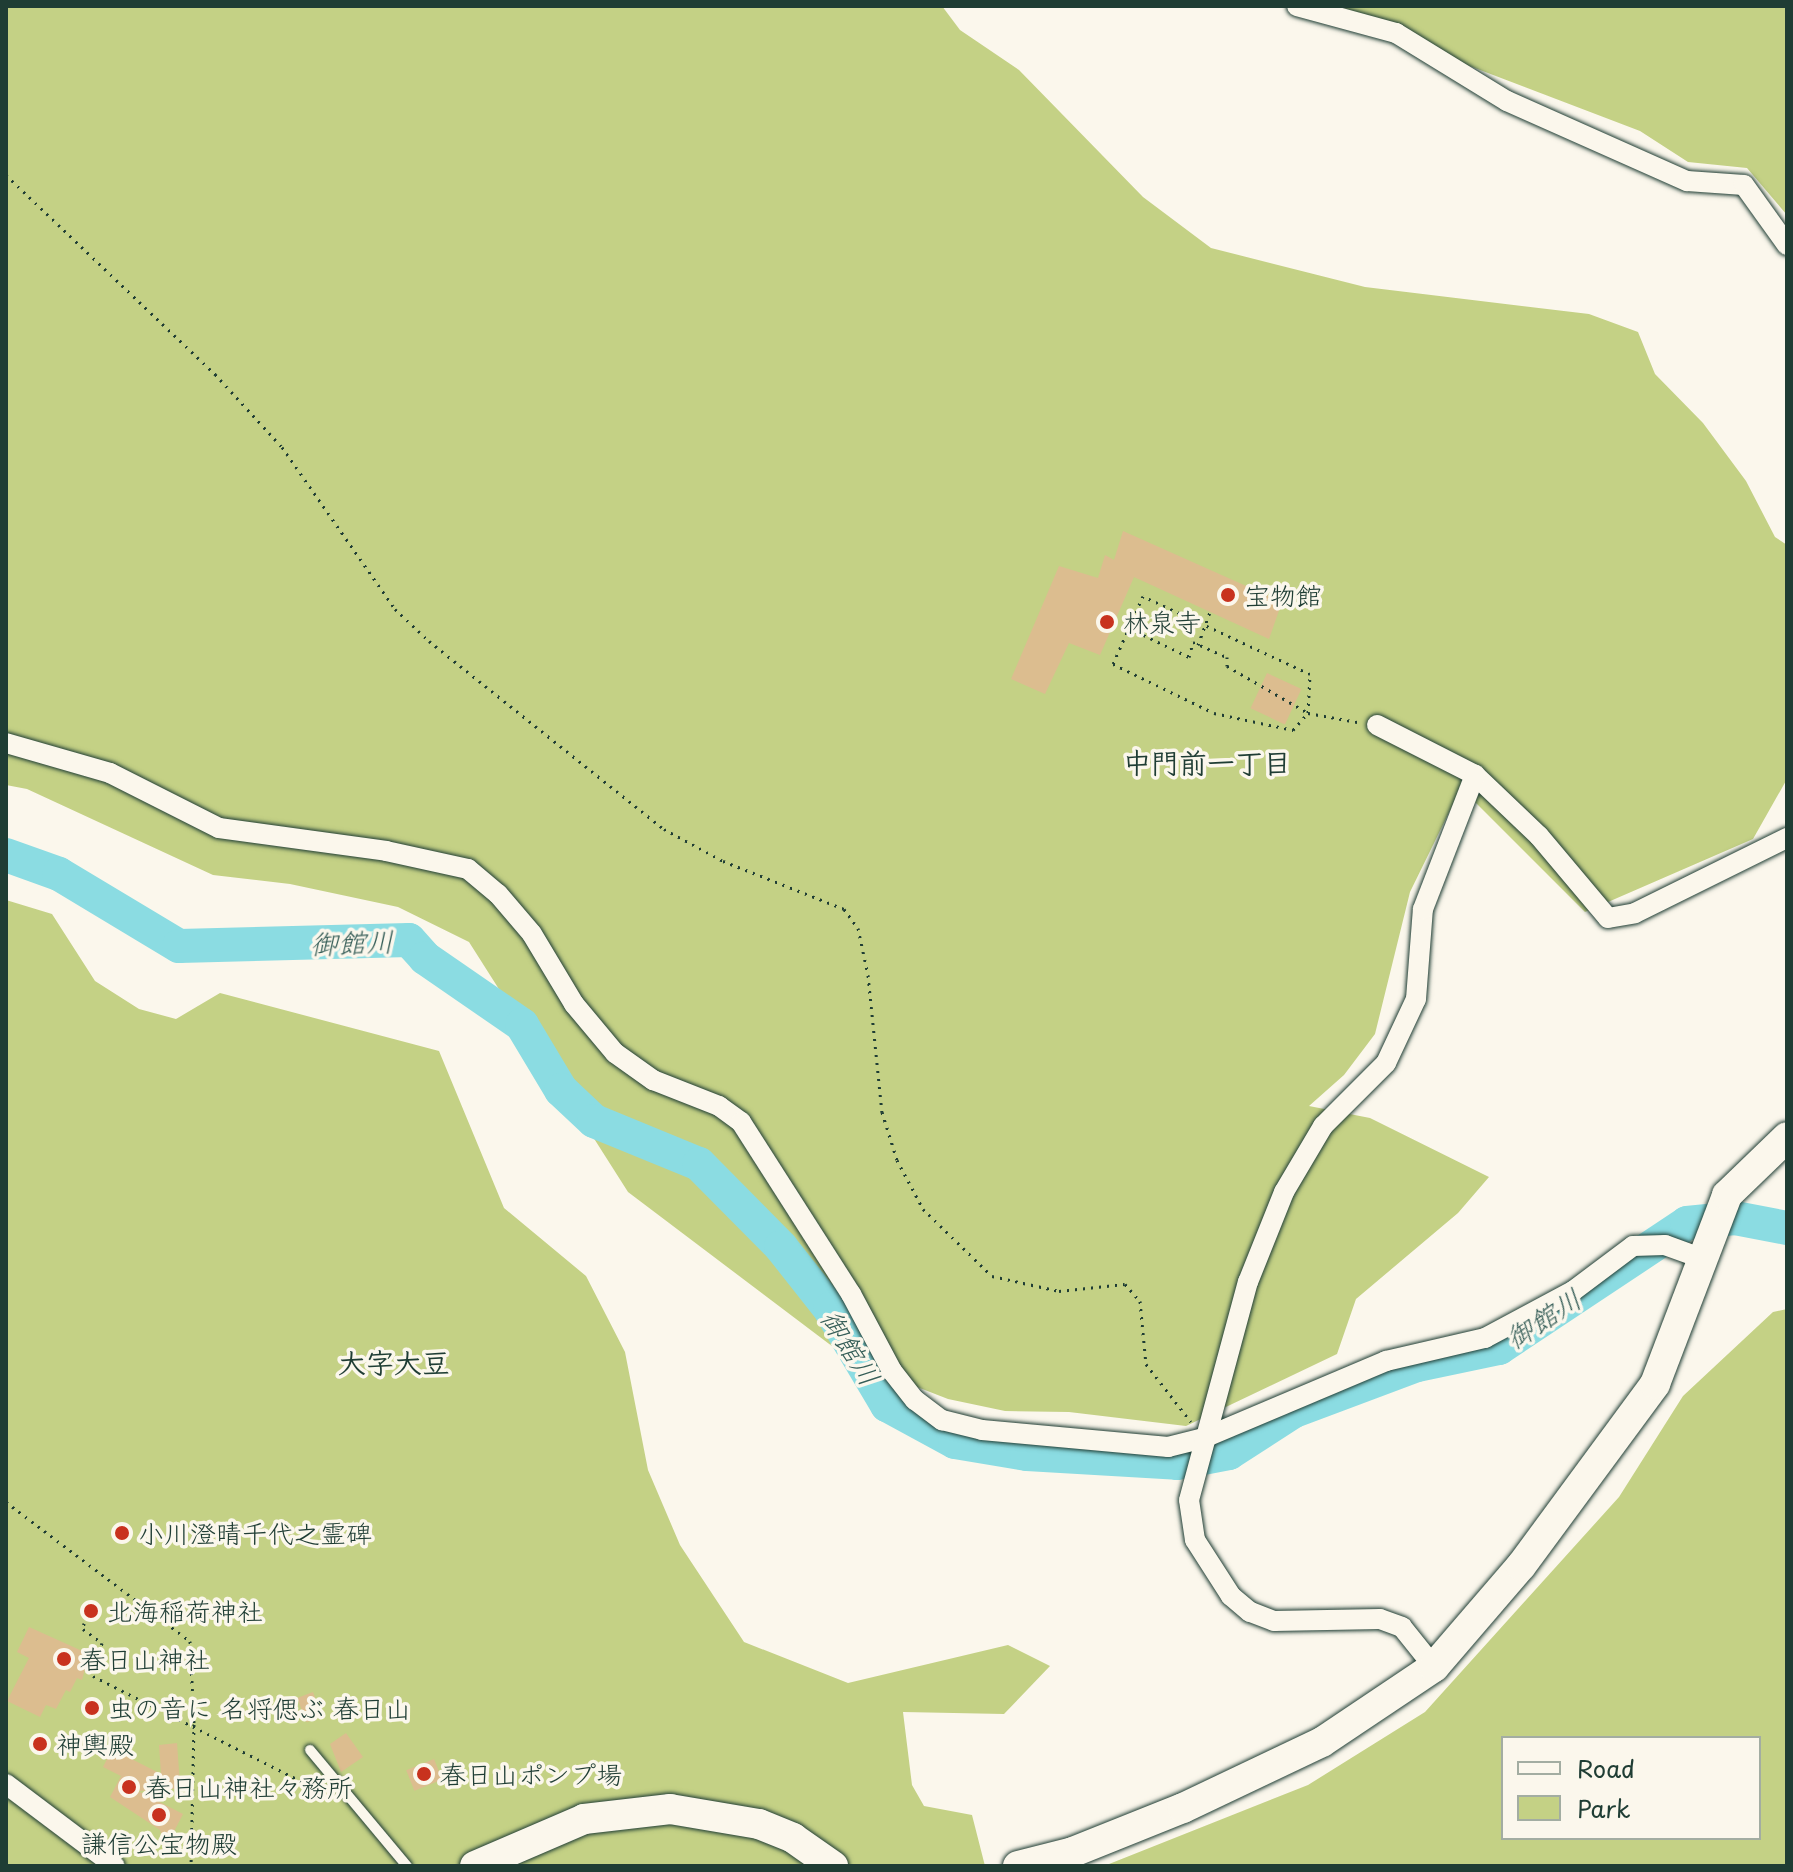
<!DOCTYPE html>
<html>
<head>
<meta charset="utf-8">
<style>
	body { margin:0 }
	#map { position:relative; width:1793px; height:1872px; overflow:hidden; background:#fbf7ec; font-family:"Playpen Sans","Klee One",sans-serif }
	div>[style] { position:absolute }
	.green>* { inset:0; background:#c4d185 }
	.river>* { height:34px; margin:-17px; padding:0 17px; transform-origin:17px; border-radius:17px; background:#8bdce2 }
	.building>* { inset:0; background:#dcbd8f; transform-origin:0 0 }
	.path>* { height:3px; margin-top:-1.5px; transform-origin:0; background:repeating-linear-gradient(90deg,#1f3d34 0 2px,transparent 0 8px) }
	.roads { filter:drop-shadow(0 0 2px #1f3d34) drop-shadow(0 0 2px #1f3d34) }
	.lane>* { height:10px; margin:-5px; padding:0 5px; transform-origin:5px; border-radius:5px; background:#fbf7ec }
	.street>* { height:20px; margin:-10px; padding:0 10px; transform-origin:10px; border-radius:10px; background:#fbf7ec }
	.secondary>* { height:30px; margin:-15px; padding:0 15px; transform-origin:15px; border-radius:15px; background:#fbf7ec }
	.dots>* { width:22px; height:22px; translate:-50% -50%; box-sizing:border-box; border:4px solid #fbf7ec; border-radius:50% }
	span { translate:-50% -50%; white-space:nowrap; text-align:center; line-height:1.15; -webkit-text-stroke:7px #fbf7ec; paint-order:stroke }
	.poi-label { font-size:26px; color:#1f3d34 }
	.left { translate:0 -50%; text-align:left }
	.neighbourhood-label { font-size:28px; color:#1f3d34; font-weight:700 }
	.water-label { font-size:28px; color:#355d57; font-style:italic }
	.frame { position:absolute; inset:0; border:8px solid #1f3d34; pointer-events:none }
	.legend { position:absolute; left:1501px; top:1736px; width:260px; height:104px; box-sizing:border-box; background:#fbf7ec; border:2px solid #a3ada2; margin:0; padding:10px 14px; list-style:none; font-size:24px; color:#1f3d34 }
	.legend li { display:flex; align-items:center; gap:16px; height:40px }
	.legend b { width:40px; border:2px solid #a3ada2 }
</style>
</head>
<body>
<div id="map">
	<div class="green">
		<i style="clip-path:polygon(6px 6px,942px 6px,960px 30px,1019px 70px,1143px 197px,1211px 248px,1365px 287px,1589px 314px,1638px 332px,1655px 374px,1703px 423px,1746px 481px,1775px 537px,1787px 545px,1787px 779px,1753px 839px,1585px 912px,1461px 788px,1410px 892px,1375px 1034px,1344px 1075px,1309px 1106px,1370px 1118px,1489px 1177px,1458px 1213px,1356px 1299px,1337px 1354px,1186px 1426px,1069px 1412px,1005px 1411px,948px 1399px,853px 1362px,628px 1192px,469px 942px,398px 907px,290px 884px,213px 875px,27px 789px,6px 785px)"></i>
		<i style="clip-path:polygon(1312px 6px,1787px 6px,1787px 215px,1747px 168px,1688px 162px,1640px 131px)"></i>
		<i style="clip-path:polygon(6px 900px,52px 914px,95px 981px,139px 1009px,176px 1019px,220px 993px,439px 1051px,504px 1208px,586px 1276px,625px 1352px,648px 1470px,680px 1545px,744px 1642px,848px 1683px,1008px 1645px,1050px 1666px,1004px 1714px,903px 1712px,912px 1785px,924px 1806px,972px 1815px,985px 1866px,6px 1866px)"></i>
		<i style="clip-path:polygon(evenodd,1787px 1309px,1787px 1866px,1104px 1866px,1308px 1785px,1425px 1712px,1619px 1497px,1683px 1396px,1773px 1312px,1787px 1309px,1759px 1738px,1759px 1838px,1503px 1838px,1503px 1738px,1759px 1738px)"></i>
	</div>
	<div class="river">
		<i style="left:6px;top:855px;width:56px;rotate:19.7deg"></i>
		<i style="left:59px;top:874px;width:140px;rotate:31deg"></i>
		<i style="left:179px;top:946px;width:230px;rotate:-1.5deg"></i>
		<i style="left:409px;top:940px;width:24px;rotate:48deg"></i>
		<i style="left:425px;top:958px;width:118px;rotate:34.6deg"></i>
		<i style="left:522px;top:1025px;width:76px;rotate:59deg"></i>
		<i style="left:561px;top:1090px;width:45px;rotate:43.2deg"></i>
		<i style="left:594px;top:1121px;width:113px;rotate:22.3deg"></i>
		<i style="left:699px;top:1164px;width:117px;rotate:45.3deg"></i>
		<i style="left:781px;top:1247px;width:79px;rotate:51.7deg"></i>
		<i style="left:830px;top:1309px;width:112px;rotate:59.3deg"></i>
		<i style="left:887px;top:1405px;width:77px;rotate:28.6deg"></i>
		<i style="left:955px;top:1442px;width:73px;rotate:9.5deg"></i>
		<i style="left:1027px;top:1454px;width:150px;rotate:3.4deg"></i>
		<i style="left:1177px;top:1463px;width:53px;rotate:-10.9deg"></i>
		<i style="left:1229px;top:1453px;width:77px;rotate:-32.9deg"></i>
		<i style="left:1294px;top:1411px;width:131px;rotate:-20.5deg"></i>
		<i style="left:1417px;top:1365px;width:84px;rotate:-11.7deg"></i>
		<i style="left:1499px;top:1348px;width:226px;rotate:-33.6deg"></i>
		<i style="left:1687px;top:1223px;width:48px;rotate:-5.9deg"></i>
		<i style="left:1735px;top:1218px;width:53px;rotate:10.9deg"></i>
	</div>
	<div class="building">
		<i style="clip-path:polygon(1123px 531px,1282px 602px,1269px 639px,1134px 577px,1100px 655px,1069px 643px,1045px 694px,1011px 679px,1059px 566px,1098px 578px,1105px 555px,1114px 560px)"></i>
		<i style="left:1267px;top:673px;width:38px;height:39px;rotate:25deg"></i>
		<i style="clip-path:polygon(29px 1627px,89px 1654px,82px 1680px,77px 1678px,70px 1692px,66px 1690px,56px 1709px,46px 1705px,40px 1717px,7px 1701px,29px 1658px,17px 1652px)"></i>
		<i style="left:313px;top:1692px;width:26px;height:17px;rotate:69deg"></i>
		<i style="clip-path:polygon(346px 1733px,363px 1757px,341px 1772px,330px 1744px)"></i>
		<i style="clip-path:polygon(177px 1743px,180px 1784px,189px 1788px,138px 1791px,183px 1814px,165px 1849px,160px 1830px,110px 1797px,121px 1776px,103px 1767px,112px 1749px,161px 1774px,159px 1745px)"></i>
		<i style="left:434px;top:1759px;width:22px;height:30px;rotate:68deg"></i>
	</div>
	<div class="path">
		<i style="left:6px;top:175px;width:289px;rotate:43.6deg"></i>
		<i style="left:215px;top:374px;width:99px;rotate:47.5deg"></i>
		<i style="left:282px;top:447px;width:198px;rotate:55.1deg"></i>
		<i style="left:395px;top:609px;width:47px;rotate:43.3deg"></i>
		<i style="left:429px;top:641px;width:301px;rotate:38.7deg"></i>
		<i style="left:664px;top:829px;width:67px;rotate:28.5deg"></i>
		<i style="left:723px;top:861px;width:130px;rotate:21.6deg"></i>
		<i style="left:844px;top:909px;width:24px;rotate:54deg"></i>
		<i style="left:858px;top:928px;width:48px;rotate:78deg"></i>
		<i style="left:868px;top:975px;width:138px;rotate:84.2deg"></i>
		<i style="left:882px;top:1112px;width:50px;rotate:72.6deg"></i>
		<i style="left:897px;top:1160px;width:55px;rotate:62deg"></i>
		<i style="left:923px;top:1209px;width:96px;rotate:44.2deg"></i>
		<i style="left:992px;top:1276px;width:69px;rotate:12.6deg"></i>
		<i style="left:1059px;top:1291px;width:66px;rotate:-6.1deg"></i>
		<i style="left:1125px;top:1284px;width:23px;rotate:49deg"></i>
		<i style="left:1140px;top:1301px;width:63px;rotate:84.6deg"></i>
		<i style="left:1146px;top:1364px;width:73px;rotate:52.2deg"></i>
		<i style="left:1129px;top:628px;width:67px;rotate:25.8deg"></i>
		<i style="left:1189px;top:657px;width:16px;rotate:-75deg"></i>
		<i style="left:1193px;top:642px;width:37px;rotate:24deg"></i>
		<i style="left:1227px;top:657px;width:9px;rotate:90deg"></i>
		<i style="left:1227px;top:666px;width:94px;rotate:30.1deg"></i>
		<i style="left:1308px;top:713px;width:39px;rotate:-87deg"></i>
		<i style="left:1310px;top:674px;width:184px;rotate:-155deg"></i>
		<i style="left:1143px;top:596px;width:74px;rotate:113.8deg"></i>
		<i style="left:1113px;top:664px;width:112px;rotate:25.9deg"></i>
		<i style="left:1214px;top:713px;width:81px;rotate:12.1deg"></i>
		<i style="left:1293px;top:730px;width:23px;rotate:-49deg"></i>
		<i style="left:1308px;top:713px;width:50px;rotate:10.4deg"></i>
		<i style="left:1198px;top:645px;width:35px;rotate:-70deg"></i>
		<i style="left:6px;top:1502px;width:231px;rotate:37.1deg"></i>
		<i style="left:190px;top:1641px;width:83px;rotate:87.2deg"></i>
		<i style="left:194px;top:1724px;width:142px;rotate:91.2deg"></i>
		<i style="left:84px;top:1623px;width:6px;rotate:99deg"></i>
		<i style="left:83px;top:1629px;width:24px;rotate:36deg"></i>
		<i style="left:102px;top:1643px;width:29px;rotate:108deg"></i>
		<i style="left:93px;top:1676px;width:258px;rotate:26.8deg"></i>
	</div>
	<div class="roads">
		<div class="lane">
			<i style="left:310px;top:1750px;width:151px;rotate:50.1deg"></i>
		</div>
		<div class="street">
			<i style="left:1297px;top:6px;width:103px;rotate:15.3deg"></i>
			<i style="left:1396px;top:33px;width:130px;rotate:31.5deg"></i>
			<i style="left:1507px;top:101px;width:197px;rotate:24deg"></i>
			<i style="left:1687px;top:181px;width:57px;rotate:4deg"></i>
			<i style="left:1744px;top:185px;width:74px;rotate:54.4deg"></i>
			<i style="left:1377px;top:725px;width:110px;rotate:27deg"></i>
			<i style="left:1475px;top:775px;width:88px;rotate:43.6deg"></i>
			<i style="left:1539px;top:836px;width:107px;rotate:49.9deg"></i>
			<i style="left:1608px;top:918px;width:27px;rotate:-10deg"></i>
			<i style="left:1635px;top:913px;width:169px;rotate:-26.3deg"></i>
			<i style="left:6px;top:743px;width:108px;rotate:16.1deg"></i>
			<i style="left:110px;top:773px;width:122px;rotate:26.8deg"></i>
			<i style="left:219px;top:828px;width:169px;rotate:7.8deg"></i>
			<i style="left:386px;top:851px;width:84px;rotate:12.4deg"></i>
			<i style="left:468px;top:869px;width:39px;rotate:40deg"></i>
			<i style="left:498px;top:894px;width:52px;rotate:49.6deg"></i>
			<i style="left:532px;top:934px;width:82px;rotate:59deg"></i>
			<i style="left:574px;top:1004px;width:64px;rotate:50.1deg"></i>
			<i style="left:615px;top:1053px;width:47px;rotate:35.4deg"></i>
			<i style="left:653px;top:1080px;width:71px;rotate:21.5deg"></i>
			<i style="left:719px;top:1106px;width:27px;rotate:36deg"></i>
			<i style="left:741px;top:1122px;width:204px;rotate:57.4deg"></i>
			<i style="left:851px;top:1294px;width:87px;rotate:62deg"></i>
			<i style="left:892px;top:1371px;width:37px;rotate:52deg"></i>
			<i style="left:915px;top:1400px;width:34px;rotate:37deg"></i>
			<i style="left:942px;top:1420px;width:41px;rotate:14deg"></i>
			<i style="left:982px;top:1430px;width:187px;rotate:5.2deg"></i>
			<i style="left:1168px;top:1447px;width:37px;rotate:-14deg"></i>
			<i style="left:1204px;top:1438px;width:198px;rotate:-22.9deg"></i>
			<i style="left:1386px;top:1361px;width:102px;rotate:-13.1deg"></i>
			<i style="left:1485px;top:1338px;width:100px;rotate:-28.1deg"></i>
			<i style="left:1573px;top:1291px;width:75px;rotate:-36.9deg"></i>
			<i style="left:1633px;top:1246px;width:32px;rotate:-2deg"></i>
			<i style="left:1665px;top:1245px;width:37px;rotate:20deg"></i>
			<i style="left:1434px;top:1667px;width:51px;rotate:-128.7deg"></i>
			<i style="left:1402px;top:1627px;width:23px;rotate:-160deg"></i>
			<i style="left:1380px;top:1619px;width:106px;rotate:178.9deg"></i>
			<i style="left:1274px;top:1621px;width:26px;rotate:-159deg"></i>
			<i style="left:1250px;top:1612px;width:25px;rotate:-140deg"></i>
			<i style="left:1231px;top:1596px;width:67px;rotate:-122.7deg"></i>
			<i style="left:1195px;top:1540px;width:40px;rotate:-98.5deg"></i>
			<i style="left:1189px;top:1500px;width:226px;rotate:-74.9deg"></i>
			<i style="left:1248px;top:1282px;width:97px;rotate:-68.2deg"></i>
			<i style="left:1284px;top:1192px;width:77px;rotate:-59.4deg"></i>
			<i style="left:1323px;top:1126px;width:89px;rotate:-45deg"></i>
			<i style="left:1386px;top:1063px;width:71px;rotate:-64.9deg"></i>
			<i style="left:1416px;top:999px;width:90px;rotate:-85.6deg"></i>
			<i style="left:1423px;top:909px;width:144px;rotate:-68.8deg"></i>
			<i style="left:6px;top:1784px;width:136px;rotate:37deg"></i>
		</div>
		<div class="secondary">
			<i style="left:475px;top:1866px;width:119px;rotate:-23.3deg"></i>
			<i style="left:584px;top:1819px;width:87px;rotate:-6.6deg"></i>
			<i style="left:670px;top:1809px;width:90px;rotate:9.6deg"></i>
			<i style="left:759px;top:1824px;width:37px;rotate:22deg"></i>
			<i style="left:793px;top:1838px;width:49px;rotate:35deg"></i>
			<i style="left:1018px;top:1866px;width:57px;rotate:-14.3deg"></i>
			<i style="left:1073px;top:1852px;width:118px;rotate:-21.8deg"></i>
			<i style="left:1183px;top:1808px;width:154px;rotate:-25.4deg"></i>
			<i style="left:1322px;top:1742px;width:135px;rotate:-33.8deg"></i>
			<i style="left:1434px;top:1667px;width:133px;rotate:-49.3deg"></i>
			<i style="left:1521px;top:1566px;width:226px;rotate:-53.6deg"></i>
			<i style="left:1655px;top:1384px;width:202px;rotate:-69.1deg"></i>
			<i style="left:1727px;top:1195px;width:83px;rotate:-44deg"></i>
		</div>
	</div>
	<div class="dots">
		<i style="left:1228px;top:595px;background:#c8321e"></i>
		<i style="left:1107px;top:622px;background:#c8321e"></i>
		<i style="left:122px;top:1533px;background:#c8321e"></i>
		<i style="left:91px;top:1611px;background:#c8321e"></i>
		<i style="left:64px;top:1659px;background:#c8321e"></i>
		<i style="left:92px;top:1708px;background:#c8321e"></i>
		<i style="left:40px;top:1744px;background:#c8321e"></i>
		<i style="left:424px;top:1774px;background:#c8321e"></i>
		<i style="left:129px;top:1787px;background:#c8321e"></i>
		<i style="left:159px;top:1815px;background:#c8321e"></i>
	</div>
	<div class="poi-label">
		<span class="left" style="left:1244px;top:595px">宝物館</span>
		<span class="left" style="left:1123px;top:622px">林泉寺</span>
		<span class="left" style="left:138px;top:1533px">小川澄晴千代之霊碑</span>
		<span class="left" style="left:107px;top:1611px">北海稲荷神社</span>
		<span class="left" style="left:80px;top:1659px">春日山神社</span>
		<span class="left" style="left:108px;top:1708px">虫の音に 名将偲ぶ 春日山</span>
		<span class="left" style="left:56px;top:1744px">神輿殿</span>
		<span class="left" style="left:440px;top:1774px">春日山ポンプ場</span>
		<span class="left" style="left:145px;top:1787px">春日山神社々務所</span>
		<span style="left:159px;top:1843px">謙信公宝物殿</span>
	</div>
	<div class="neighbourhood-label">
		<span style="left:1207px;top:762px">中門前一丁目</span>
		<span style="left:394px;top:1362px">大字大豆</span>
	</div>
	<div class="water-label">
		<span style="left:352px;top:942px;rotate:-2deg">御館川</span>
		<span style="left:1543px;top:1318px;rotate:-33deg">御館川</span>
		<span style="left:851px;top:1347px;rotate:58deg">御館川</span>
	</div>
	<div class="frame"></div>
	<ul class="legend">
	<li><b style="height:10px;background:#fbf7ec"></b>Road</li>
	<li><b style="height:22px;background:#c4d185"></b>Park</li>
	</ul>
</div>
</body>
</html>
